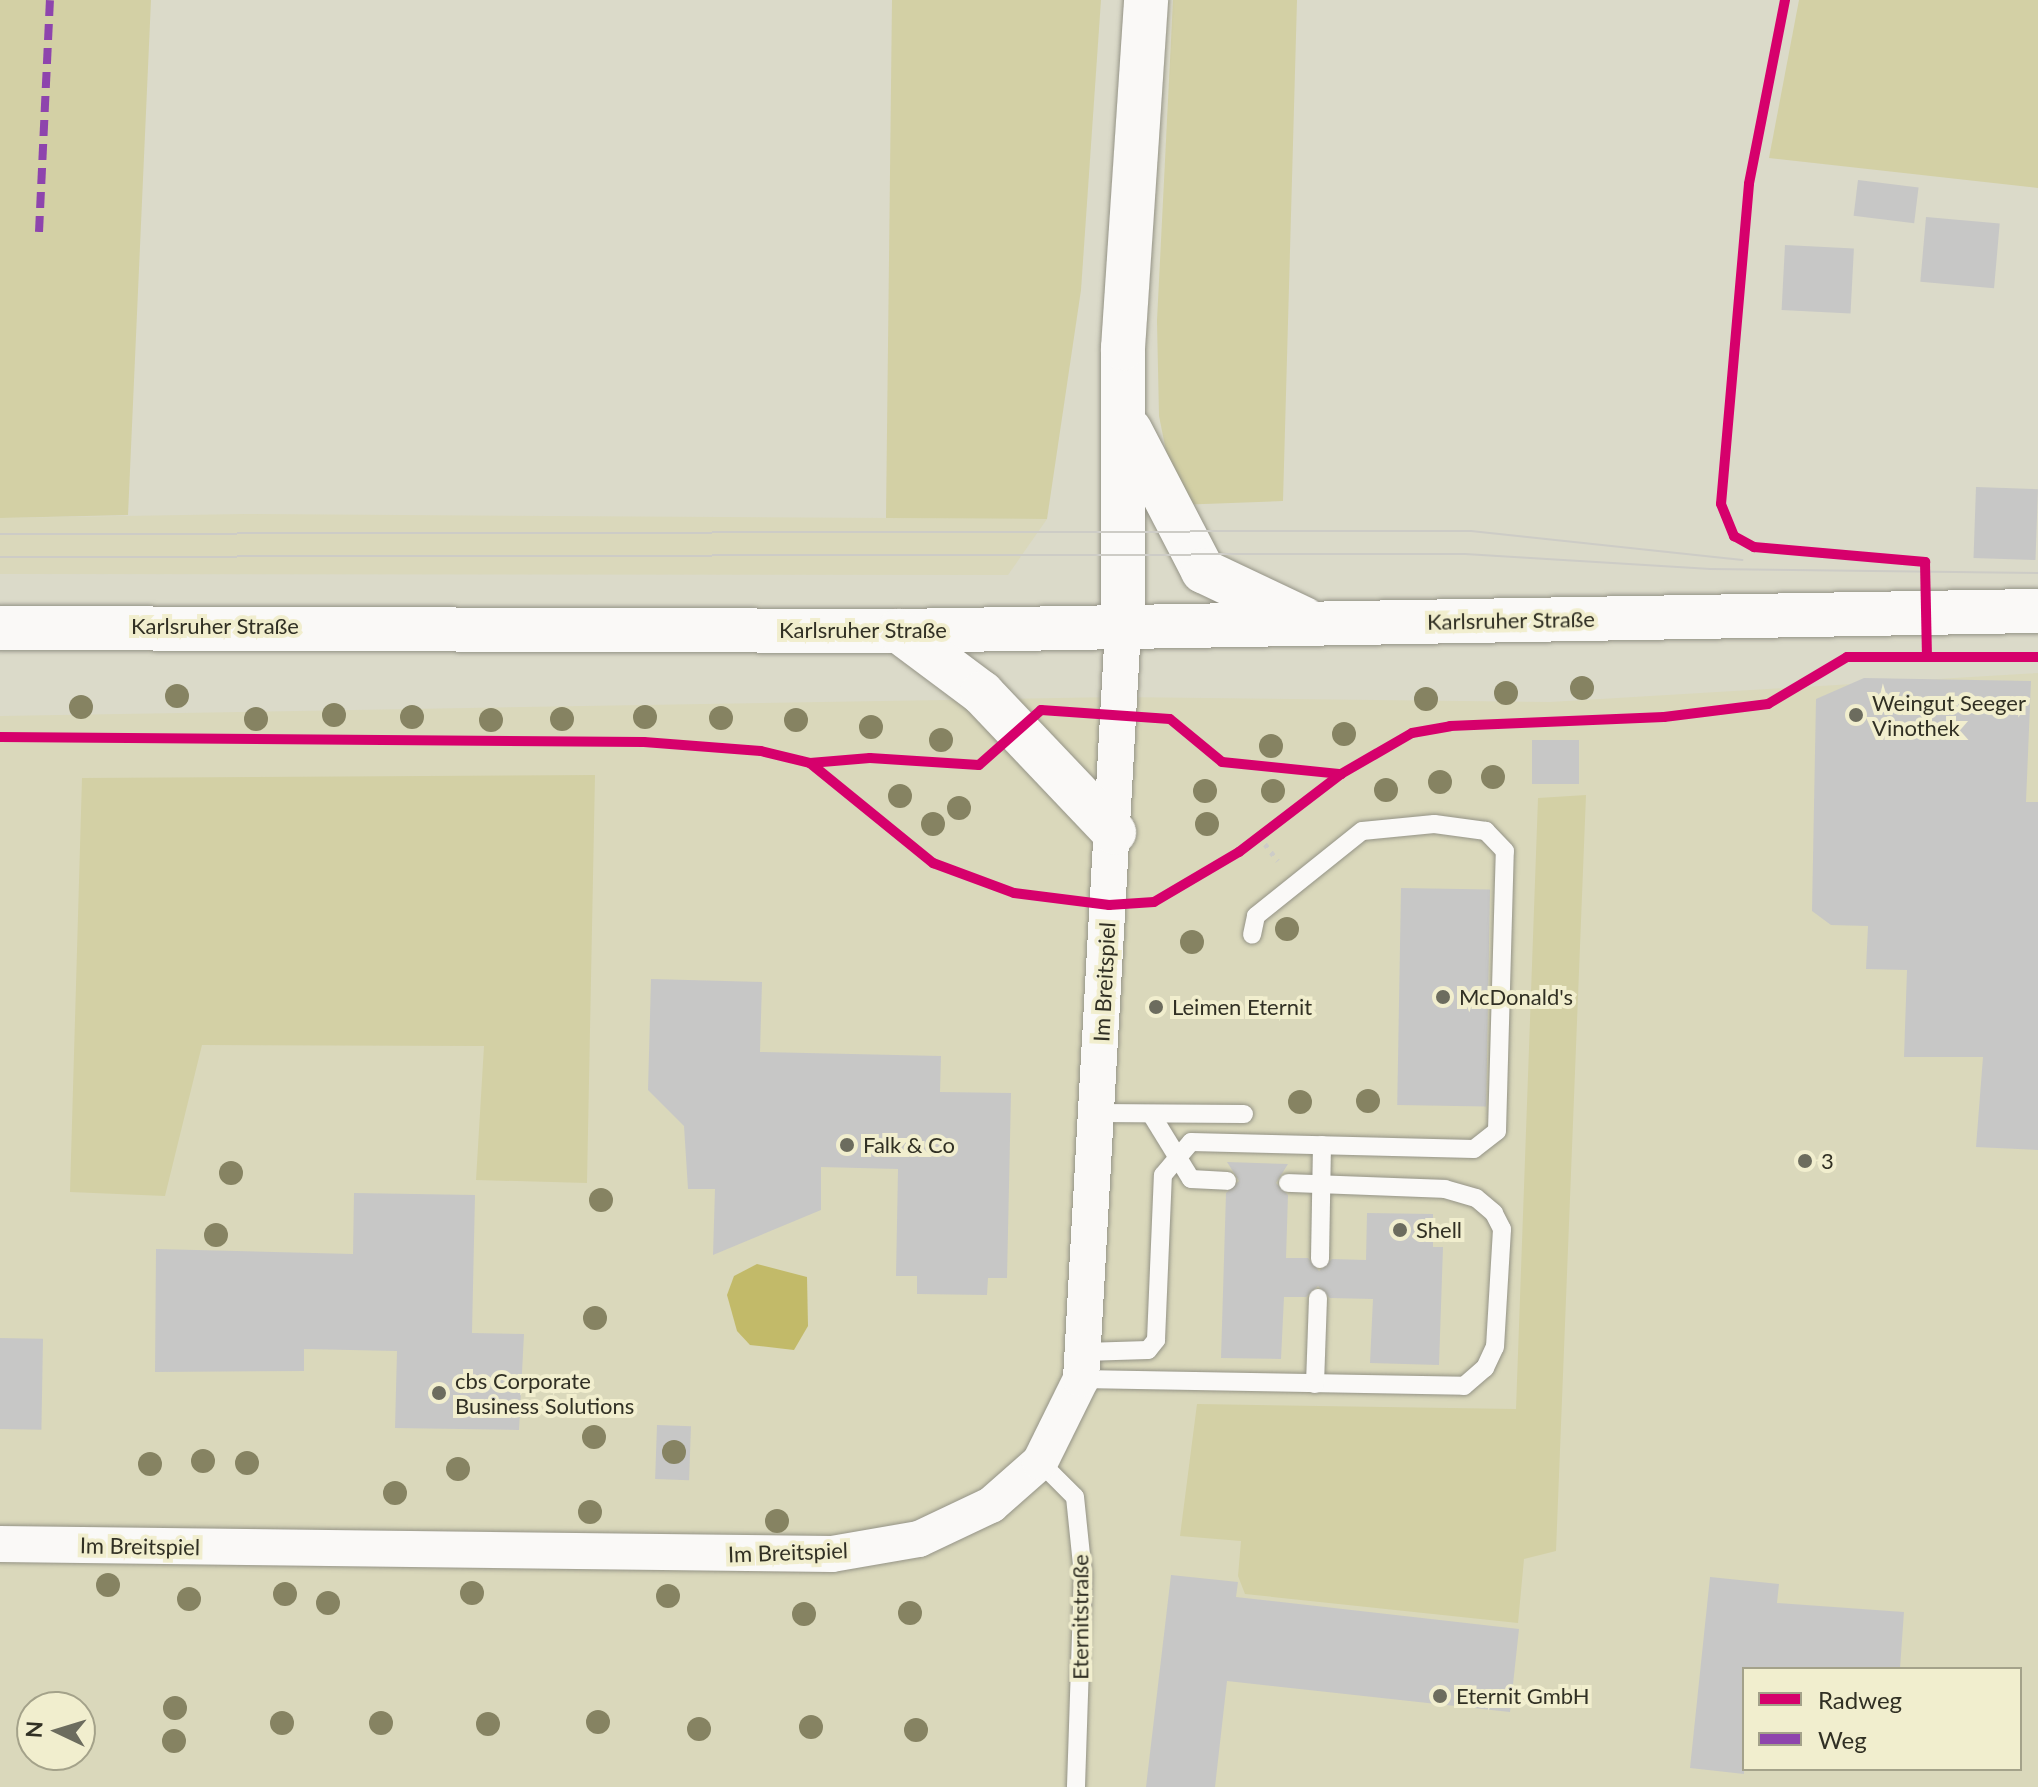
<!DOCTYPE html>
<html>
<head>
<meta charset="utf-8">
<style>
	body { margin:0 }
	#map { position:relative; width:2038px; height:1787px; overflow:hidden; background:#dbdac9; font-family:Lato,sans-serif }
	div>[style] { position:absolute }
	.built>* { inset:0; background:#dad8bb }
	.green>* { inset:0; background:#d3d0a5 }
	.water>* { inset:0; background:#c2ba69 }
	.building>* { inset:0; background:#c7c7c6; transform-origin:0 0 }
	.path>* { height:5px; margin-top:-2.5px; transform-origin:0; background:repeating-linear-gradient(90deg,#cdccc7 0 4px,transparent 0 10px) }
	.roads { filter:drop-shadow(0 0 2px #949386) drop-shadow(0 0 2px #949386) }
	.service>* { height:18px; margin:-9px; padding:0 9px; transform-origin:9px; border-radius:9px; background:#faf9f7 }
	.minor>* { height:36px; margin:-18px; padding:0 18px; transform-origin:18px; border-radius:18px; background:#faf9f7 }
	.secondary>* { height:44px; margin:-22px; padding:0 22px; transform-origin:22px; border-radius:22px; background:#faf9f7 }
	.tram>* { height:2px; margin:-1px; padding:0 1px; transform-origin:1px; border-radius:1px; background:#cdccc6 }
	.quiet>* { height:8px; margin-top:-4px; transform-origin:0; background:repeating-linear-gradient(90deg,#8e44ad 0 16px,transparent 0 24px) }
	.cycleway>* { height:10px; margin:-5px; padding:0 5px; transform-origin:5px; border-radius:5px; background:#d6006c }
	.trees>* { width:24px; height:24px; margin:-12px; border-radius:50%; background:#868362 }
	.dots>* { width:22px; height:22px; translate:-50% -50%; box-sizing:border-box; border:4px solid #f1eece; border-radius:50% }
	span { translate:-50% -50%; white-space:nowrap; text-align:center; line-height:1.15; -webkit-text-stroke:8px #f1eece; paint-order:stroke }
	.street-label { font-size:22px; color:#313024 }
	.poi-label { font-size:22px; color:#313024 }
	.left { translate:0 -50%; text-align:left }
	.legend { position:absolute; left:1742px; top:1667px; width:280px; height:104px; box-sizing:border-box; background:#f1eece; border:2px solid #a4a28a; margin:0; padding:10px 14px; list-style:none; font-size:24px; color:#313024 }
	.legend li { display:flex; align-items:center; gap:16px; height:40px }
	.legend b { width:40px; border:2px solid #a4a28a }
	.north { position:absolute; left:16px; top:1691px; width:80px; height:80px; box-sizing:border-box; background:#f1eece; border:2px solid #a4a28a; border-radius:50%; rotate:274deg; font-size:22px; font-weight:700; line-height:32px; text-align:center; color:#313024 }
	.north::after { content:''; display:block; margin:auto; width:28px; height:36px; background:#6c6c5e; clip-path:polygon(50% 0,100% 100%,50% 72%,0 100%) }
</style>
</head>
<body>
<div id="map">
	<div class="built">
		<i style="clip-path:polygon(245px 514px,1047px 519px,1008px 575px,0 574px,0 518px)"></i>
		<i style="clip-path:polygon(evenodd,2038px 673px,2038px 1787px,0 1787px,0 716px,1116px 697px,1550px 702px,2038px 673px,1744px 1669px,2020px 1669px,2020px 1769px,1744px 1769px,1744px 1669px,2038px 673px,32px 1707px,80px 1707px,80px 1755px,32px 1755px,32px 1707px)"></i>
	</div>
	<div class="green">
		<i style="clip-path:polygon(0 0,151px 0,128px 515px,0 518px)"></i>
		<i style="clip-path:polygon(892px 0,1101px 0,1081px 290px,1047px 519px,886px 518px)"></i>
		<i style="clip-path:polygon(1173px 0,1297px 0,1283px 501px,1177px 505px,1159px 416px,1157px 321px)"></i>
		<i style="clip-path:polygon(1799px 0,2038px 0,2038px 188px,1769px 158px)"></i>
		<i style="clip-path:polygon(595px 775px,587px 1183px,476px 1180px,484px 1046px,202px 1045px,165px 1196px,70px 1192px,82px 778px)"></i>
		<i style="clip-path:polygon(1586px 795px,1556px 1551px,1524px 1559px,1518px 1623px,1245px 1594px,1238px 1576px,1241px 1541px,1180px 1536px,1197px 1404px,1516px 1409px,1538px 798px)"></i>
	</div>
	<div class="water">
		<i style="clip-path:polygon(757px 1264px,807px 1277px,808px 1326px,794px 1350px,750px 1345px,737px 1331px,727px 1295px,734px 1276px)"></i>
	</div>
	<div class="building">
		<i style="left:1858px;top:180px;width:61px;height:36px;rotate:7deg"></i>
		<i style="left:1926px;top:217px;width:74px;height:65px;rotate:5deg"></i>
		<i style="left:1785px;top:245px;width:69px;height:65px;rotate:3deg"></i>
		<i style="left:1976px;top:487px;width:62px;height:71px;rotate:2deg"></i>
		<i style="clip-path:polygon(1864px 678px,2031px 681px,2026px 802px,2038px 802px,2038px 1150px,1976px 1147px,1983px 1057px,1904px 1057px,1907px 970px,1866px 969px,1868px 926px,1831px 925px,1812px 911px,1816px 699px)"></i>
		<i style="left:1532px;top:740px;width:47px;height:44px"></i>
		<i style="left:1401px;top:888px;width:89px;height:217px;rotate:1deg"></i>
		<i style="clip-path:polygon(651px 979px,762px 982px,760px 1052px,941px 1056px,940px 1092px,1011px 1093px,1007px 1278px,988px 1278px,987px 1295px,917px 1294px,917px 1276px,896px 1276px,898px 1169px,821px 1167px,821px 1210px,713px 1255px,715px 1189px,688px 1189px,684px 1126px,648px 1090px)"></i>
		<i style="clip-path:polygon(1227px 1162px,1288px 1164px,1276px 1183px,1288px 1195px,1286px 1258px,1308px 1258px,1319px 1271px,1332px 1259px,1366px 1260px,1367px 1213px,1433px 1214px,1433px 1247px,1443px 1247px,1439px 1365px,1370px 1363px,1373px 1299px,1330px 1298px,1318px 1286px,1306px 1297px,1284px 1297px,1281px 1359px,1221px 1358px,1226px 1193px,1239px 1181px)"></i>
		<i style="clip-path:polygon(354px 1193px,475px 1195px,472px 1333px,524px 1334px,519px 1430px,395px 1428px,397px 1351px,304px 1349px,304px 1371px,155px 1372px,156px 1249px,353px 1254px)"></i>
		<i style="left:0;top:1338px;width:43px;height:91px;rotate:1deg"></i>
		<i style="left:657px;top:1425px;width:34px;height:54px;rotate:2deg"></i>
		<i style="clip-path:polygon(1171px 1575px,1238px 1582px,1236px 1597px,1519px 1629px,1510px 1712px,1227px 1681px,1215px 1787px,1146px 1787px)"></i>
		<i style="clip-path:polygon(1710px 1577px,1779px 1584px,1777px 1603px,1904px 1612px,1900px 1669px,1744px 1669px,1744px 1774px,1690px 1768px)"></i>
	</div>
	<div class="path">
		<i style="left:1259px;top:836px;width:31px;rotate:53deg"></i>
	</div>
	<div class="roads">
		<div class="service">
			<i style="left:1097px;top:1113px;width:147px;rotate:0.4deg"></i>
			<i style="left:1151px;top:1114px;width:76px;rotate:58.4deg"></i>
			<i style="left:1191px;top:1179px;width:36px;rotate:3deg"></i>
			<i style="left:1320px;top:1259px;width:114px;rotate:-89deg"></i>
			<i style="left:1084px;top:1352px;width:64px;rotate:-1.8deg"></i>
			<i style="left:1148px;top:1350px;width:13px;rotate:-51deg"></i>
			<i style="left:1156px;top:1340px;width:165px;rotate:-87.6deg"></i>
			<i style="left:1163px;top:1175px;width:43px;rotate:-49.7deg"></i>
			<i style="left:1191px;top:1142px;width:283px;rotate:1.4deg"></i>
			<i style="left:1474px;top:1149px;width:29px;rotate:-38deg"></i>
			<i style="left:1497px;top:1131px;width:280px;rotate:-88.4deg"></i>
			<i style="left:1505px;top:851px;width:28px;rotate:-134deg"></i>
			<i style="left:1486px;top:831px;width:52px;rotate:-172.3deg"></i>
			<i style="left:1434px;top:824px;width:72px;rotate:174.4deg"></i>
			<i style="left:1362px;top:831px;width:136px;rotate:141.3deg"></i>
			<i style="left:1256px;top:916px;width:19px;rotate:102deg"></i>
			<i style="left:1081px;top:1379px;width:383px;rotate:1deg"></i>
			<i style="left:1464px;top:1386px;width:28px;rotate:-41deg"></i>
			<i style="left:1485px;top:1368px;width:23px;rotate:-65deg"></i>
			<i style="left:1495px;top:1347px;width:118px;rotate:-86.6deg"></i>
			<i style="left:1502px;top:1229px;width:18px;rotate:-117deg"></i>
			<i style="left:1494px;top:1213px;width:23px;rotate:-140deg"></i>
			<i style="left:1476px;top:1198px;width:32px;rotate:-164deg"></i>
			<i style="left:1445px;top:1189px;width:157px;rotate:-177.8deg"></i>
			<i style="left:1315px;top:1384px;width:86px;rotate:-88deg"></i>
			<i style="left:1040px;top:1462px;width:49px;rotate:45deg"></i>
			<i style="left:1075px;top:1497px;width:78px;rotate:84.1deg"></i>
			<i style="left:1083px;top:1575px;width:212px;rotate:91.9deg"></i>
		</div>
		<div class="minor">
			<i style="left:0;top:1544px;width:832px;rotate:0.69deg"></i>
			<i style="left:832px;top:1554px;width:88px;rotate:-9.8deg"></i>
			<i style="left:919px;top:1539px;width:80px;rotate:-25.3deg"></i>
			<i style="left:991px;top:1505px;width:65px;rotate:-41.3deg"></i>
			<i style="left:1040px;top:1462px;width:93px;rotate:-63.7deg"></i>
			<i style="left:1081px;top:1379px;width:753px;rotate:-86.8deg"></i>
		</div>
		<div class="secondary">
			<i style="left:1130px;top:430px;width:159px;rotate:62.6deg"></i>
			<i style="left:1203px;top:571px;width:112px;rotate:25.4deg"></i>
			<i style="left:1123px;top:627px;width:279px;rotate:-90deg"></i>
			<i style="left:1123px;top:348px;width:349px;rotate:-86.2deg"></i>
			<i style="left:0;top:628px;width:899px;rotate:0.19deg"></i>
			<i style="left:899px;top:631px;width:1139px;rotate:-1.01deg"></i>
			<i style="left:899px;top:631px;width:104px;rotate:36.8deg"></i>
			<i style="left:982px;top:693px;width:192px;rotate:46.5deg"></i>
		</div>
	</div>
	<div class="tram">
		<i style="left:0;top:534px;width:1471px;rotate:-0.12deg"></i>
		<i style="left:1471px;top:531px;width:273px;rotate:6.1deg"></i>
		<i style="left:0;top:557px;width:1465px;rotate:-0.12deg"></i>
		<i style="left:1465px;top:554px;width:246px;rotate:3.5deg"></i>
		<i style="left:1711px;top:569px;width:327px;rotate:0.7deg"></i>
	</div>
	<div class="quiet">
		<i style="left:39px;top:232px;width:232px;rotate:-87.3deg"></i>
	</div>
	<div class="cycleway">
		<i style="left:1785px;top:0;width:187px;rotate:101.1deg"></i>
		<i style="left:1749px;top:184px;width:321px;rotate:95deg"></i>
		<i style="left:1721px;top:504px;width:35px;rotate:68deg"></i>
		<i style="left:1734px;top:536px;width:23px;rotate:29deg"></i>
		<i style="left:1754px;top:547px;width:172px;rotate:5deg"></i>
		<i style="left:1925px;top:562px;width:92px;rotate:88.8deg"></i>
		<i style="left:0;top:737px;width:644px;rotate:0.44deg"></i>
		<i style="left:644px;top:742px;width:117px;rotate:4.4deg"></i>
		<i style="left:761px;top:751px;width:50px;rotate:13.8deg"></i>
		<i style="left:810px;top:763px;width:60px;rotate:-4.8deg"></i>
		<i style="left:870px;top:758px;width:109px;rotate:3.7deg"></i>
		<i style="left:979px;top:765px;width:83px;rotate:-41.6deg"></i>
		<i style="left:1041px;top:710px;width:129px;rotate:4deg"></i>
		<i style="left:1170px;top:719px;width:67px;rotate:39.6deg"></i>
		<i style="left:1222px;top:762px;width:120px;rotate:5.8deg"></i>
		<i style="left:1341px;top:774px;width:82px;rotate:-30deg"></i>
		<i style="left:1412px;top:733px;width:39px;rotate:-10deg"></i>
		<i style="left:1450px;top:726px;width:214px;rotate:-2.4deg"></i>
		<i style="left:1664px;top:717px;width:105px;rotate:-7.1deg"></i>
		<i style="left:1768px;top:704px;width:92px;rotate:-30.7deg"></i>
		<i style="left:1847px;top:657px;width:191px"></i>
		<i style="left:810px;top:763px;width:159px;rotate:39.1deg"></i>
		<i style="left:933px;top:863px;width:86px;rotate:20.3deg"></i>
		<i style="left:1014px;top:893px;width:96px;rotate:7.2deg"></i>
		<i style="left:1109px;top:905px;width:45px;rotate:-3.8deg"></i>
		<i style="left:1154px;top:902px;width:99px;rotate:-30.5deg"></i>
		<i style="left:1239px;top:852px;width:128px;rotate:-37.4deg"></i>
	</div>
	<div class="trees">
		<i style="left:1582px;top:688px"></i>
		<i style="left:1506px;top:693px"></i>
		<i style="left:177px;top:696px"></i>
		<i style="left:1426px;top:699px"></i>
		<i style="left:81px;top:707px"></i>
		<i style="left:334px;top:715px"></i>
		<i style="left:412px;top:717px"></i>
		<i style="left:645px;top:717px"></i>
		<i style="left:721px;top:718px"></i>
		<i style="left:256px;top:719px"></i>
		<i style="left:562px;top:719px"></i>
		<i style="left:491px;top:720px"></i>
		<i style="left:796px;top:720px"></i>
		<i style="left:871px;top:727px"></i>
		<i style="left:1344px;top:734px"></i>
		<i style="left:941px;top:740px"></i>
		<i style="left:1271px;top:746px"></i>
		<i style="left:1493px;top:777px"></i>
		<i style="left:1440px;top:782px"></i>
		<i style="left:1386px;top:790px"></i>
		<i style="left:1205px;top:791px"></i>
		<i style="left:1273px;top:791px"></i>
		<i style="left:900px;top:796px"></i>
		<i style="left:959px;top:808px"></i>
		<i style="left:933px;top:824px"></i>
		<i style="left:1207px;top:824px"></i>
		<i style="left:1287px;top:929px"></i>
		<i style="left:1192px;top:942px"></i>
		<i style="left:1368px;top:1101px"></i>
		<i style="left:1300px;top:1102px"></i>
		<i style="left:231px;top:1173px"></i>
		<i style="left:601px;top:1200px"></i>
		<i style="left:216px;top:1235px"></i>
		<i style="left:595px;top:1318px"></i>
		<i style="left:594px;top:1437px"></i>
		<i style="left:674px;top:1452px"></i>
		<i style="left:203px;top:1461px"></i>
		<i style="left:247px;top:1463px"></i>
		<i style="left:150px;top:1464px"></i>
		<i style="left:458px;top:1469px"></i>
		<i style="left:395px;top:1493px"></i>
		<i style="left:590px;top:1512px"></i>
		<i style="left:777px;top:1521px"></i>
		<i style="left:108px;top:1585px"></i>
		<i style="left:472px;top:1593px"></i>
		<i style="left:285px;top:1594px"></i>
		<i style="left:668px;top:1596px"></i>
		<i style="left:189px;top:1599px"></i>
		<i style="left:328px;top:1603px"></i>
		<i style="left:910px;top:1613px"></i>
		<i style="left:804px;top:1614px"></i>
		<i style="left:175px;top:1708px"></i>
		<i style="left:598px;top:1722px"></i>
		<i style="left:282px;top:1723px"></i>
		<i style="left:381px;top:1723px"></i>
		<i style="left:488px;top:1724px"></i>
		<i style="left:811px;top:1727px"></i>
		<i style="left:699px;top:1729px"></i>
		<i style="left:916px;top:1730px"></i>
		<i style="left:174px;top:1741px"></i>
	</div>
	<div class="dots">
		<i style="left:1856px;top:715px;background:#6c6c5e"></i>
		<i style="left:1443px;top:997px;background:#6c6c5e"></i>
		<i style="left:1156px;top:1007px;background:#6c6c5e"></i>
		<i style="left:847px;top:1145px;background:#6c6c5e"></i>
		<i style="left:1805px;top:1161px;background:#6c6c5e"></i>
		<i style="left:1400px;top:1230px;background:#6c6c5e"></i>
		<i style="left:439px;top:1393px;background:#6c6c5e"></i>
		<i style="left:1440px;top:1696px;background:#6c6c5e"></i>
	</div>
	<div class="street-label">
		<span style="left:1511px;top:620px;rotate:-1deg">Karlsruher Straße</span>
		<span style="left:215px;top:626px">Karlsruher Straße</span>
		<span style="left:863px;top:630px">Karlsruher Straße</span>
		<span style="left:1104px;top:982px;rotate:-87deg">Im Breitspiel</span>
		<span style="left:140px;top:1546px;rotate:1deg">Im Breitspiel</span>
		<span style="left:788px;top:1552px;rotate:-2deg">Im Breitspiel</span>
		<span style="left:1080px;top:1617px;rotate:-90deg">Eternitstraße</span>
	</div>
	<div class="poi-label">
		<span class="left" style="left:1872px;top:715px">Weingut Seeger<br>Vinothek</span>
		<span class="left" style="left:1459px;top:997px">McDonald's</span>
		<span class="left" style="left:1172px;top:1007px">Leimen Eternit</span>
		<span class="left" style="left:863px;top:1145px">Falk &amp; Co</span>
		<span class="left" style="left:1821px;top:1161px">3</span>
		<span class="left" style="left:1416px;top:1230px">Shell</span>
		<span class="left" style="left:455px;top:1393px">cbs Corporate<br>Business Solutions</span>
		<span class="left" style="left:1456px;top:1696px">Eternit GmbH</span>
	</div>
	<ul class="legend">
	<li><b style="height:10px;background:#d6006c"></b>Radweg</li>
	<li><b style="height:10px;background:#8e44ad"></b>Weg</li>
	</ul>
	<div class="north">N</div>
</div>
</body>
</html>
